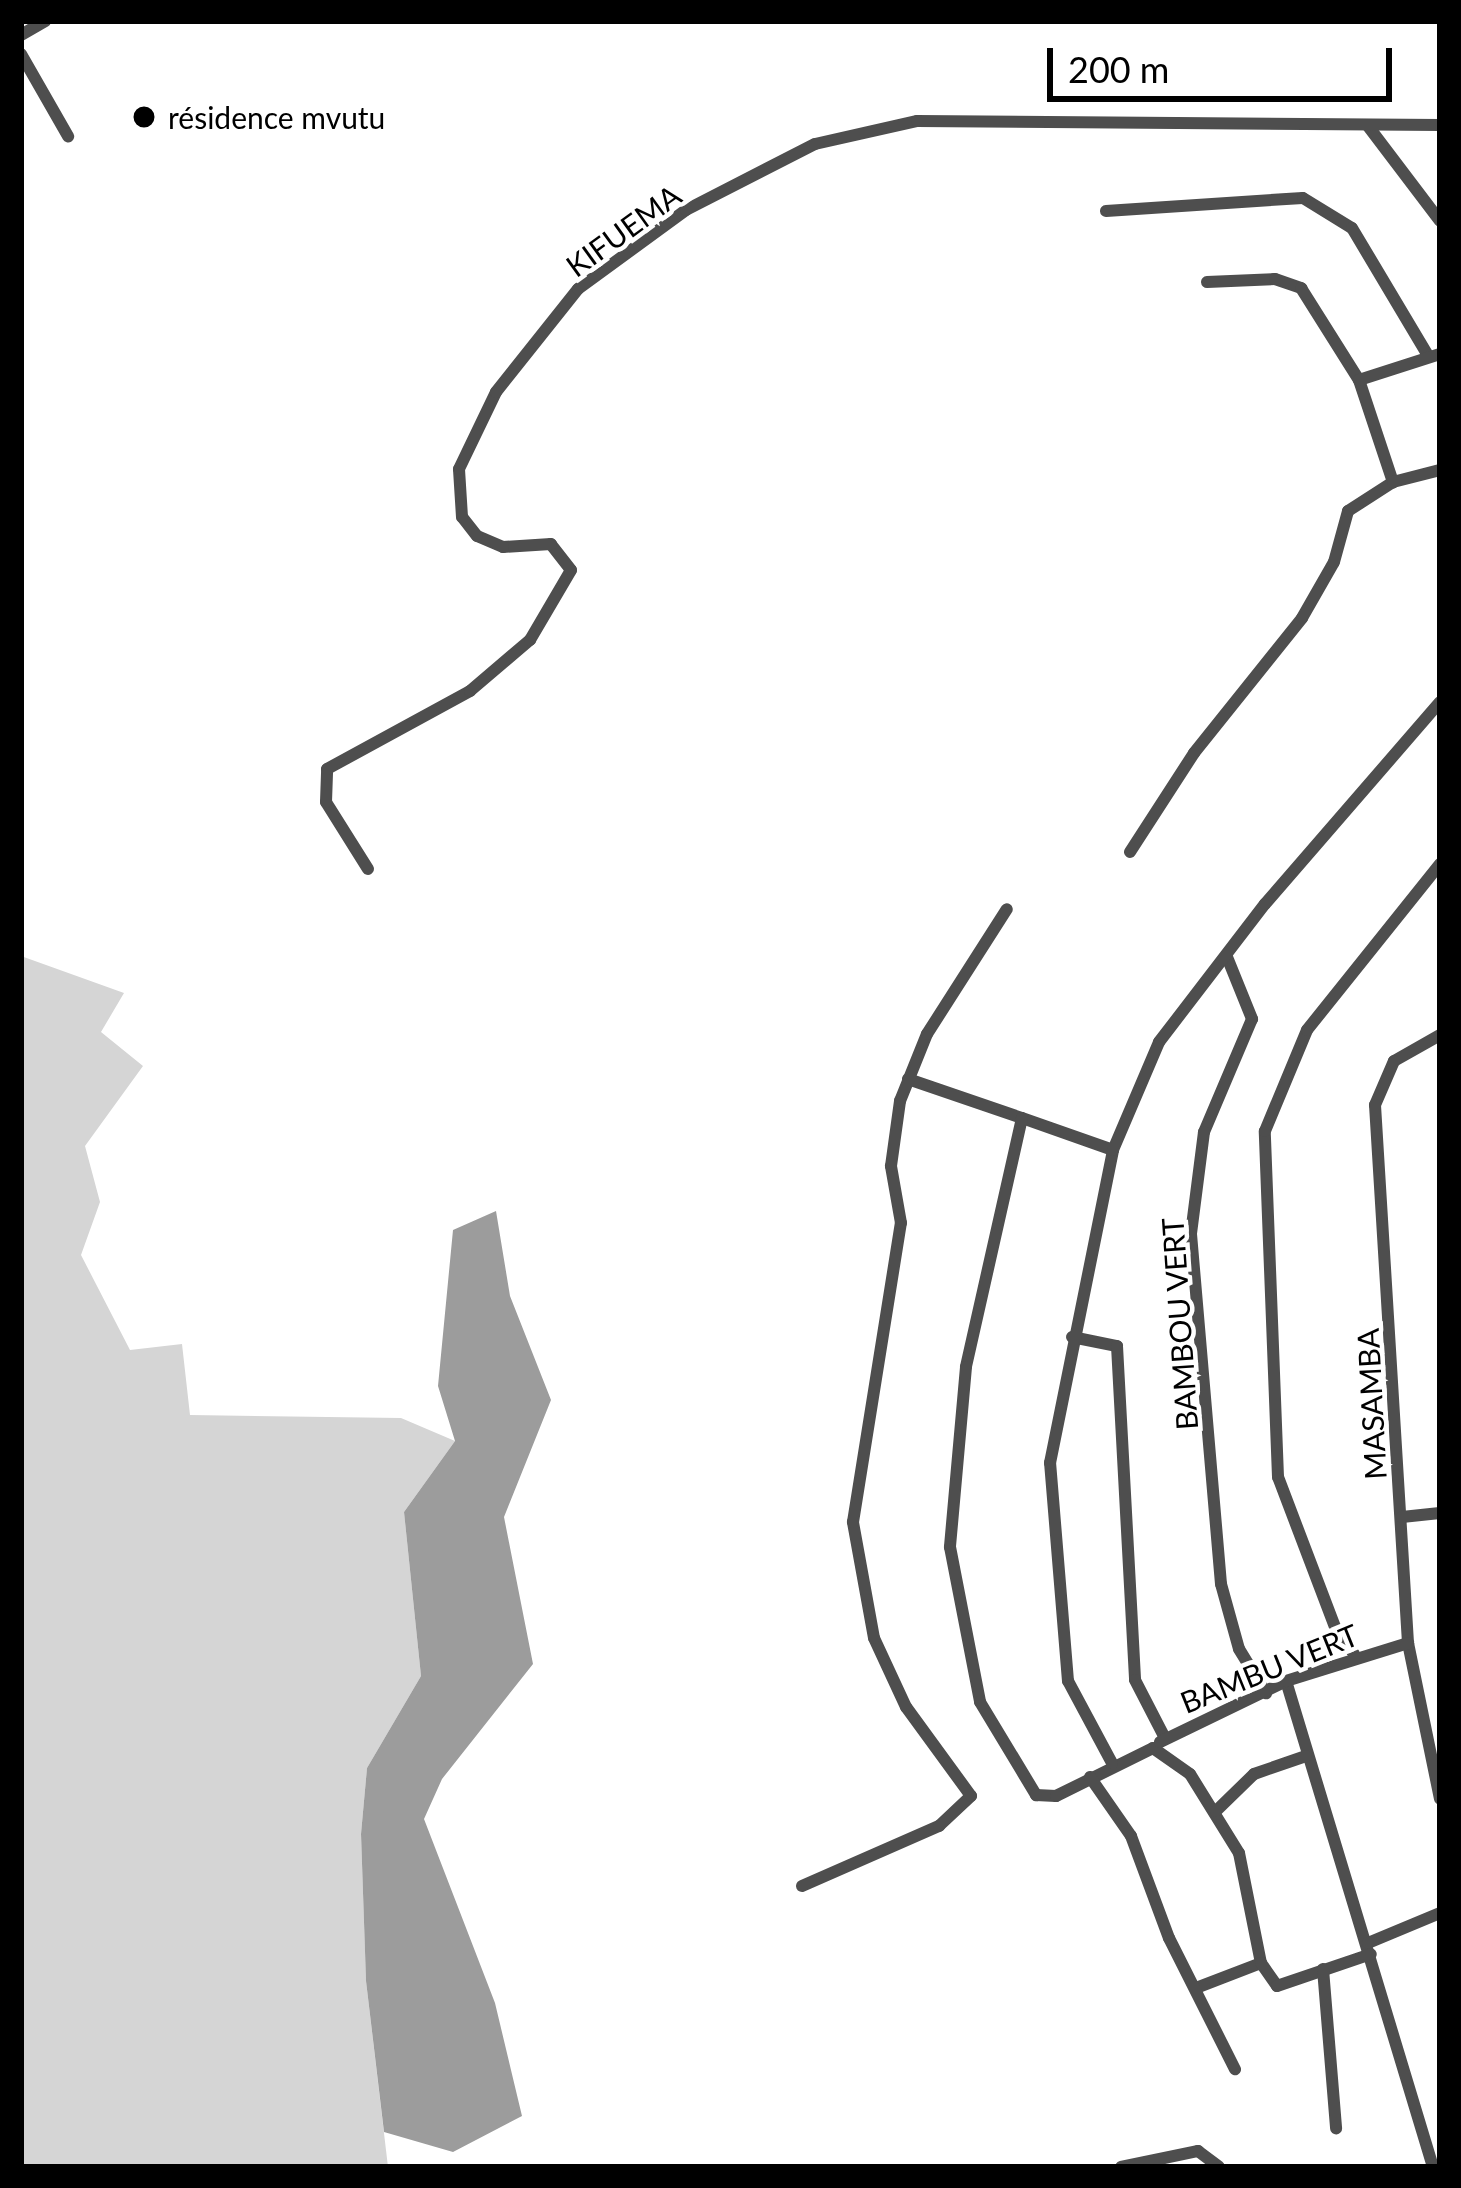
<!DOCTYPE html>
<html>
<head>
<meta charset="utf-8">
<style>
	body { margin:0 }
	#map { position:relative; width:1461px; height:2188px; overflow:hidden; background:#fff; font-family:Lato,sans-serif }
	div>[style] { position:absolute }
	.green>* { inset:0; background:#d5d5d5 }
	.water>* { inset:0; background:#9c9c9c }
	.street>* { height:12px; margin:-6px; padding:0 6px; transform-origin:6px; border-radius:6px; background:#4e4e4e }
	.dots>* { width:33px; height:33px; translate:-50% -50%; box-sizing:border-box; border:6px solid #fff; border-radius:50% }
	span { translate:-50% -50%; white-space:nowrap; text-align:center; line-height:1.15; -webkit-text-stroke:9px #fff; paint-order:stroke }
	.poi-label { font-size:30px; color:#000 }
	.left { translate:0 -50%; text-align:left }
	.street-label { font-size:30px; color:#000 }
	.frame { position:absolute; inset:0; border:24px solid #000; pointer-events:none }
	.scale { position:absolute; left:1047px; top:48px; width:345px; height:54px; box-sizing:border-box; border:6px solid #000; border-top:0; padding-left:15px; font-size:36px; line-height:42px; white-space:nowrap; color:#000; -webkit-text-stroke:9px #fff; paint-order:stroke }
</style>
</head>
<body>
<div id="map">
	<div class="green">
		<i style="clip-path:polygon(21px 956px,124px 993px,101px 1032px,143px 1066px,85px 1146px,100px 1202px,81px 1255px,130px 1350px,182px 1344px,190px 1415px,401px 1418px,455px 1441px,404px 1512px,421px 1676px,367px 1768px,361px 1834px,366px 1981px,388px 2167px,21px 2167px)"></i>
	</div>
	<div class="water">
		<i style="clip-path:polygon(496px 1211px,510px 1296px,551px 1400px,504px 1517px,533px 1664px,442px 1779px,424px 1819px,495px 2003px,522px 2116px,453px 2152px,384px 2132px,366px 1981px,361px 1834px,367px 1768px,421px 1676px,404px 1512px,455px 1441px,438px 1386px,453px 1230px)"></i>
	</div>
	<div class="street">
		<i style="left:21px;top:35px;width:28px;rotate:-30deg"></i>
		<i style="left:21px;top:54px;width:95px;rotate:60.2deg"></i>
		<i style="left:1368px;top:126px;width:119px;rotate:52.8deg"></i>
		<i style="left:1106px;top:211px;width:197px;rotate:-3.8deg"></i>
		<i style="left:1303px;top:198px;width:57px;rotate:31.5deg"></i>
		<i style="left:1352px;top:228px;width:150px;rotate:59.2deg"></i>
		<i style="left:1207px;top:282px;width:68px;rotate:-2.5deg"></i>
		<i style="left:1275px;top:279px;width:28px;rotate:19deg"></i>
		<i style="left:1301px;top:288px;width:109px;rotate:57.8deg"></i>
		<i style="left:1359px;top:380px;width:108px;rotate:71.6deg"></i>
		<i style="left:1359px;top:380px;width:85px;rotate:-17.8deg"></i>
		<i style="left:1130px;top:852px;width:118px;rotate:-57.1deg"></i>
		<i style="left:1194px;top:753px;width:173px;rotate:-51.3deg"></i>
		<i style="left:1302px;top:618px;width:64px;rotate:-60.3deg"></i>
		<i style="left:1334px;top:562px;width:53px;rotate:-74.6deg"></i>
		<i style="left:1348px;top:511px;width:54px;rotate:-32.8deg"></i>
		<i style="left:1393px;top:482px;width:49px;rotate:-14.3deg"></i>
		<i style="left:368px;top:869px;width:79px;rotate:-122.1deg"></i>
		<i style="left:326px;top:802px;width:33px;rotate:-88deg"></i>
		<i style="left:327px;top:769px;width:163px;rotate:-28.6deg"></i>
		<i style="left:470px;top:691px;width:79px;rotate:-40.4deg"></i>
		<i style="left:530px;top:640px;width:81px;rotate:-59.6deg"></i>
		<i style="left:571px;top:570px;width:33px;rotate:-128deg"></i>
		<i style="left:551px;top:544px;width:48px;rotate:176.4deg"></i>
		<i style="left:503px;top:547px;width:28px;rotate:-157deg"></i>
		<i style="left:477px;top:536px;width:24px;rotate:-128deg"></i>
		<i style="left:462px;top:517px;width:48px;rotate:-93.6deg"></i>
		<i style="left:459px;top:469px;width:85px;rotate:-64.3deg"></i>
		<i style="left:496px;top:392px;width:132px;rotate:-51.5deg"></i>
		<i style="left:578px;top:289px;width:134px;rotate:-36.2deg"></i>
		<i style="left:686px;top:210px;width:145px;rotate:-27.1deg"></i>
		<i style="left:815px;top:144px;width:105px;rotate:-12.7deg"></i>
		<i style="left:917px;top:121px;width:523px;rotate:0.44deg"></i>
		<i style="left:1227px;top:957px;width:67px;rotate:68deg"></i>
		<i style="left:1252px;top:1019px;width:123px;rotate:113deg"></i>
		<i style="left:1204px;top:1132px;width:103px;rotate:97.3deg"></i>
		<i style="left:1191px;top:1234px;width:351px;rotate:85.1deg"></i>
		<i style="left:1221px;top:1584px;width:67px;rotate:74.5deg"></i>
		<i style="left:1239px;top:1649px;width:52px;rotate:58.5deg"></i>
		<i style="left:1440px;top:1035px;width:53px;rotate:150.5deg"></i>
		<i style="left:1394px;top:1061px;width:48px;rotate:113.4deg"></i>
		<i style="left:1375px;top:1105px;width:539px;rotate:86.49deg"></i>
		<i style="left:1408px;top:1643px;width:159px;rotate:78.4deg"></i>
		<i style="left:908px;top:1079px;width:120px;rotate:18.9deg"></i>
		<i style="left:1113px;top:1150px;width:96px;rotate:-160.6deg"></i>
		<i style="left:1022px;top:1118px;width:255px;rotate:102.7deg"></i>
		<i style="left:966px;top:1367px;width:181px;rotate:95.1deg"></i>
		<i style="left:950px;top:1547px;width:158px;rotate:79deg"></i>
		<i style="left:980px;top:1702px;width:109px;rotate:58.9deg"></i>
		<i style="left:1036px;top:1795px;width:20px;rotate:3deg"></i>
		<i style="left:1056px;top:1796px;width:108px;rotate:-26.3deg"></i>
		<i style="left:1153px;top:1748px;width:45px;rotate:35.1deg"></i>
		<i style="left:1190px;top:1774px;width:93px;rotate:58.2deg"></i>
		<i style="left:1239px;top:1853px;width:112px;rotate:78.7deg"></i>
		<i style="left:1261px;top:1963px;width:70px;rotate:159deg"></i>
		<i style="left:1072px;top:1337px;width:46px;rotate:11.3deg"></i>
		<i style="left:1117px;top:1346px;width:334px;rotate:86.9deg"></i>
		<i style="left:1135px;top:1680px;width:65px;rotate:62.7deg"></i>
		<i style="left:1402px;top:1517px;width:38px;rotate:-6deg"></i>
		<i style="left:1354px;top:1654px;width:33px;rotate:-125deg"></i>
		<i style="left:1335px;top:1627px;width:160px;rotate:-110.8deg"></i>
		<i style="left:1278px;top:1477px;width:346px;rotate:-92.2deg"></i>
		<i style="left:1265px;top:1131px;width:109px;rotate:-67.4deg"></i>
		<i style="left:1307px;top:1030px;width:213px;rotate:-51.3deg"></i>
		<i style="left:1286px;top:1681px;width:508px;rotate:73.17deg"></i>
		<i style="left:1160px;top:1742px;width:140px;rotate:-25.8deg"></i>
		<i style="left:1286px;top:1681px;width:128px;rotate:-17.3deg"></i>
		<i style="left:1112px;top:1763px;width:93px;rotate:-118.2deg"></i>
		<i style="left:1068px;top:1681px;width:219px;rotate:-94.7deg"></i>
		<i style="left:1050px;top:1463px;width:319px;rotate:-78.6deg"></i>
		<i style="left:1113px;top:1150px;width:117px;rotate:-66.9deg"></i>
		<i style="left:1159px;top:1042px;width:174px;rotate:-52.5deg"></i>
		<i style="left:1265px;top:904px;width:267px;rotate:-49.1deg"></i>
		<i style="left:1090px;top:1777px;width:72px;rotate:55.2deg"></i>
		<i style="left:1131px;top:1836px;width:109px;rotate:69.6deg"></i>
		<i style="left:1169px;top:1938px;width:147px;rotate:63.3deg"></i>
		<i style="left:1216px;top:1811px;width:53px;rotate:-44.2deg"></i>
		<i style="left:1254px;top:1774px;width:55px;rotate:-19.1deg"></i>
		<i style="left:802px;top:1886px;width:150px;rotate:-23.7deg"></i>
		<i style="left:939px;top:1826px;width:44px;rotate:-43.2deg"></i>
		<i style="left:971px;top:1796px;width:110px;rotate:-126.1deg"></i>
		<i style="left:906px;top:1707px;width:76px;rotate:-114.9deg"></i>
		<i style="left:874px;top:1638px;width:118px;rotate:-100.3deg"></i>
		<i style="left:853px;top:1522px;width:303px;rotate:-80.9deg"></i>
		<i style="left:901px;top:1223px;width:58px;rotate:-100deg"></i>
		<i style="left:891px;top:1166px;width:66px;rotate:-82.1deg"></i>
		<i style="left:900px;top:1101px;width:72px;rotate:-68.1deg"></i>
		<i style="left:927px;top:1034px;width:148px;rotate:-57.4deg"></i>
		<i style="left:1368px;top:1943px;width:78px;rotate:-22.6deg"></i>
		<i style="left:1261px;top:1963px;width:28px;rotate:55deg"></i>
		<i style="left:1277px;top:1986px;width:99px;rotate:-18.8deg"></i>
		<i style="left:1323px;top:1969px;width:160px;rotate:85.3deg"></i>
		<i style="left:1121px;top:2167px;width:79px;rotate:-11.7deg"></i>
		<i style="left:1198px;top:2151px;width:26px;rotate:37deg"></i>
	</div>
	<div class="dots">
		<i style="left:144px;top:117px;background:#000"></i>
	</div>
	<div class="poi-label">
		<span class="left" style="left:168px;top:117px">résidence mvutu</span>
	</div>
	<div class="street-label">
		<span style="left:623px;top:230px;rotate:-36deg">KIFUEMA</span>
		<span style="left:1179px;top:1324px;rotate:-94deg">BAMBOU VERT</span>
		<span style="left:1371px;top:1404px;rotate:-93deg">MASAMBA</span>
		<span style="left:1269px;top:1668px;rotate:-22deg">BAMBU VERT</span>
	</div>
	<div class="frame"></div>
	<div class="scale">200 m</div>
</div>
</body>
</html>
